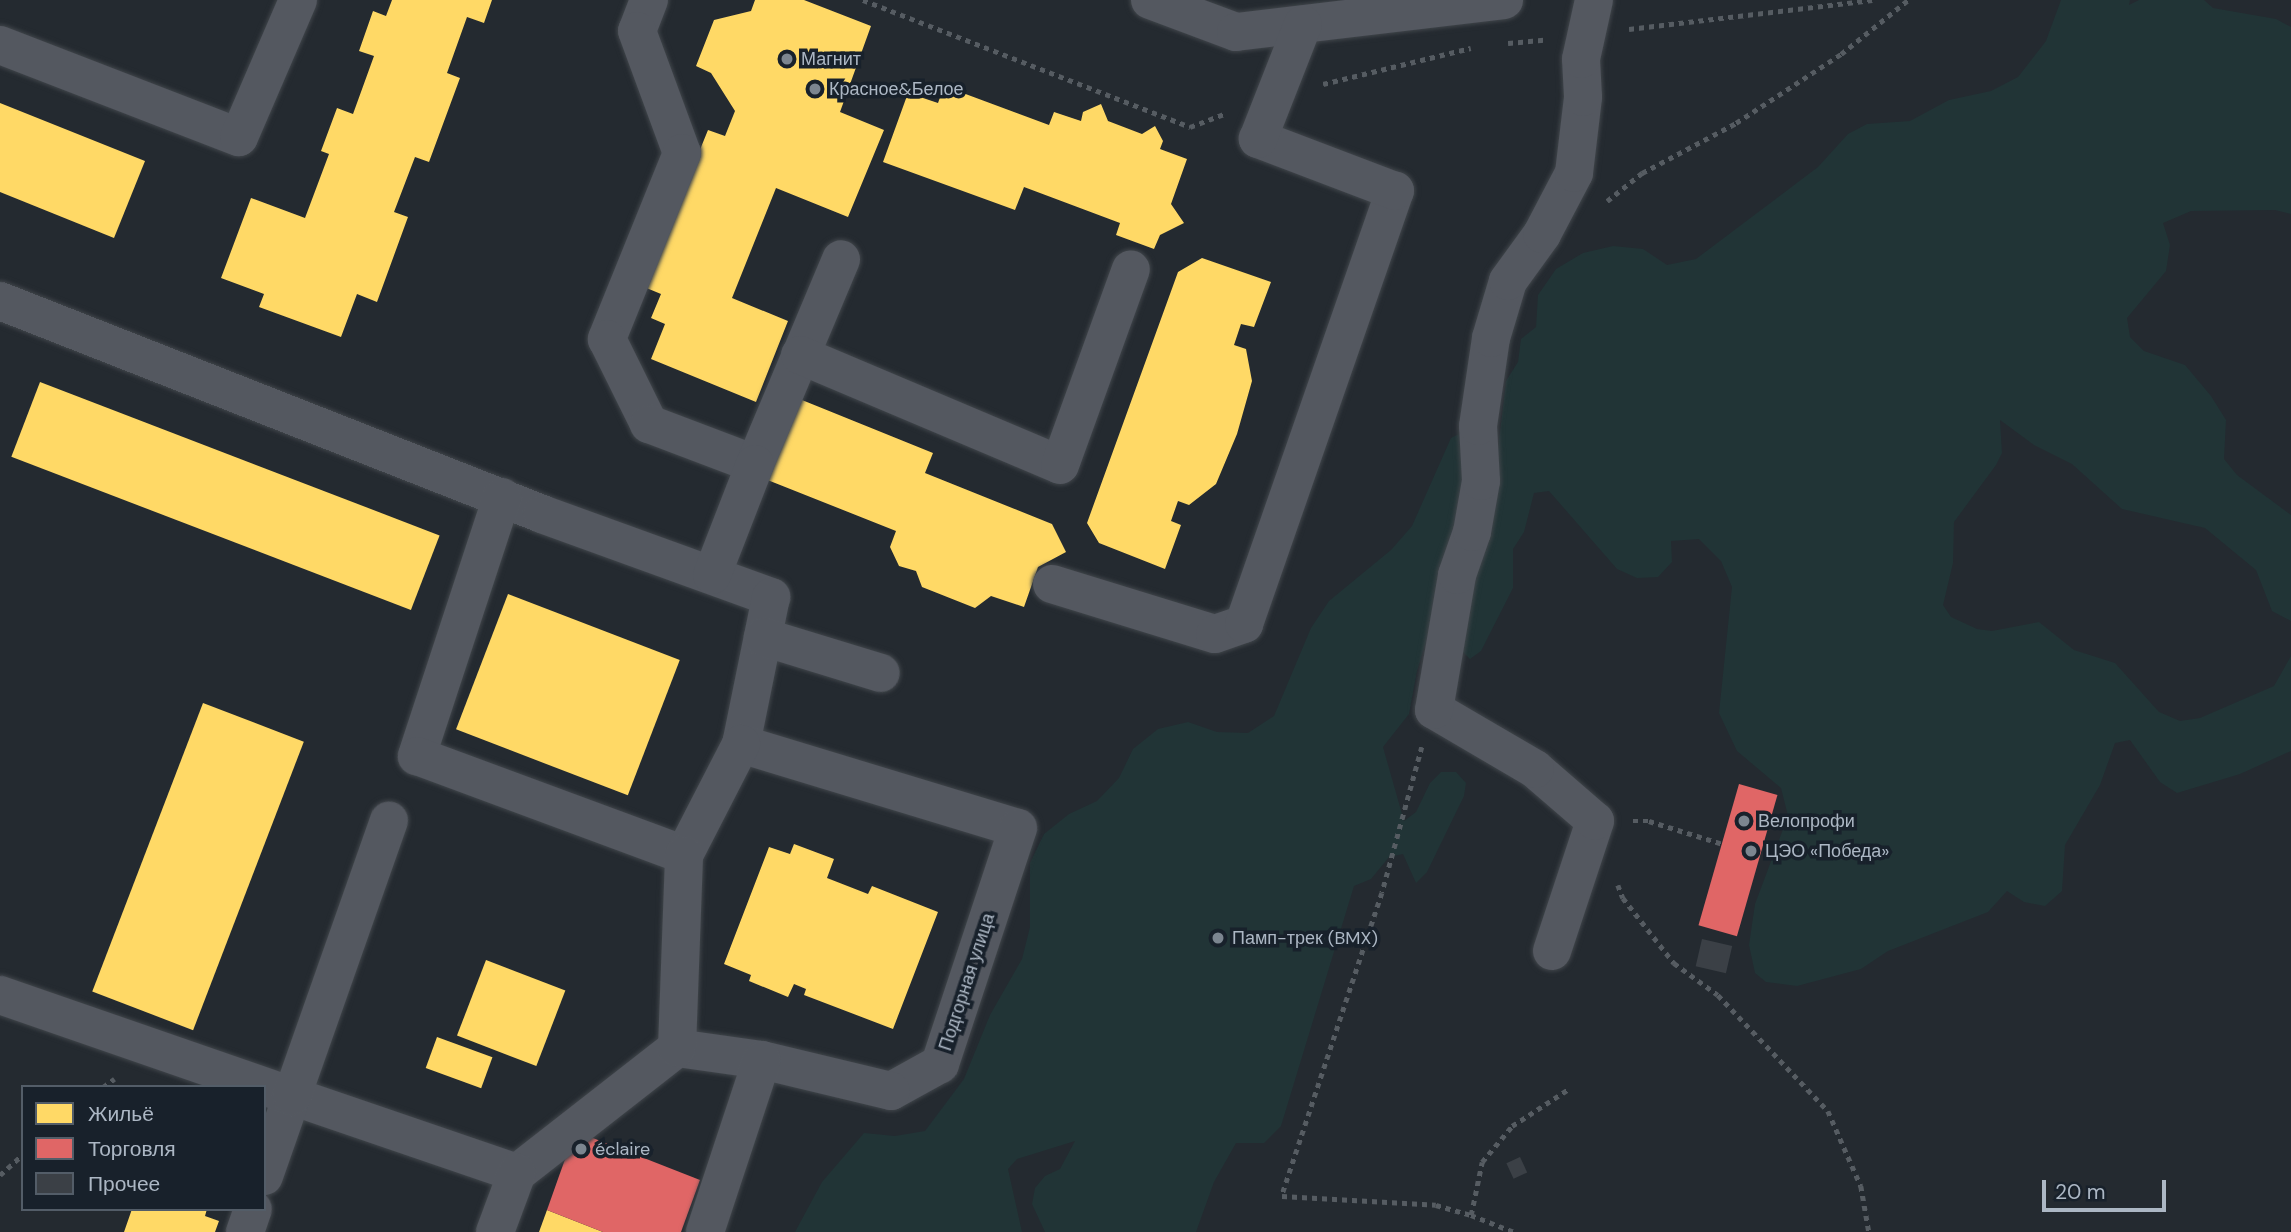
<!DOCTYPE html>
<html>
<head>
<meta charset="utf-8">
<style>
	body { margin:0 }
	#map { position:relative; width:2291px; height:1232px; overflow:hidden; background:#242a30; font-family:"DM Sans",sans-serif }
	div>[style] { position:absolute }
	.green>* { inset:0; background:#213436 }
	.homes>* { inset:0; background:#ffd966; transform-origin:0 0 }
	.shops>* { inset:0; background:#e06666; transform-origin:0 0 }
	.building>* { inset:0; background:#3b4046; transform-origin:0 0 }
	.path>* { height:4.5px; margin-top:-2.25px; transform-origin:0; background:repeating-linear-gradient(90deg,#565c62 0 5px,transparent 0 10px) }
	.roads { filter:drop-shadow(0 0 2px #40454a) drop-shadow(0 0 2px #40454a) }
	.minor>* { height:38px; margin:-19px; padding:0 19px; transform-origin:19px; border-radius:19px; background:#545860 }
	.dots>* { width:19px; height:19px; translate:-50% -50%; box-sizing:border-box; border:4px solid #18212b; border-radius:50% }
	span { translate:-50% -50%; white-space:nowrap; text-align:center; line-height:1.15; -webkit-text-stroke:7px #18212b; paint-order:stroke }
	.poi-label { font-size:18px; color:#acb7c4 }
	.left { translate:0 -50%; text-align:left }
	.street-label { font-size:18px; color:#acb7c4 }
	.legend { position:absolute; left:21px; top:1085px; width:245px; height:126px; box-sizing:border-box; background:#18212b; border:2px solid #535d68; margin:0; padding:9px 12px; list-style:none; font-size:21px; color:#acb7c4 }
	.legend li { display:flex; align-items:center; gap:14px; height:35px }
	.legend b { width:35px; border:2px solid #535d68 }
	.scale { position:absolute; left:2042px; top:1180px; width:124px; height:32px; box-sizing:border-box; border:4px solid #acb7c4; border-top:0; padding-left:9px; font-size:21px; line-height:24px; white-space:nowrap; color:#acb7c4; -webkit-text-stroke:5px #18212b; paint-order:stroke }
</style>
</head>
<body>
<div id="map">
	<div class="green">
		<i style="clip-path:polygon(2061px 0,2130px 0,2129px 5px,2139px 0,2204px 0,2213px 8px,2276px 19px,2291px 27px,2291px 214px,2275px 210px,2191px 211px,2163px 223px,2170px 245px,2166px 271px,2127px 318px,2130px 337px,2144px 351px,2185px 365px,2211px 396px,2226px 420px,2224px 459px,2237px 475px,2291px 515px,2291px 621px,2272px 611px,2256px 570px,2205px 528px,2122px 509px,2072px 464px,2034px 445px,2000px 420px,2002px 453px,1996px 465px,1954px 522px,1953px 563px,1943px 605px,1951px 617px,1977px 629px,1992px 631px,2039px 622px,2074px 650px,2115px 663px,2159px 712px,2180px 721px,2200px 718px,2274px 686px,2291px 656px,2291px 751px,2240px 774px,2177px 793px,2160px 782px,2130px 740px,2115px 743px,2100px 785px,2065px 845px,2062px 891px,2045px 906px,2024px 902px,2007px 891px,1988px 912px,1888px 951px,1861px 969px,1797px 986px,1766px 982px,1755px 973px,1749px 945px,1755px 904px,1788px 816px,1781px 788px,1737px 751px,1719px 713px,1732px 587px,1721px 561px,1699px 539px,1671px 541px,1672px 562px,1658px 577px,1637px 578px,1617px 569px,1549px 491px,1534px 493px,1524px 532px,1513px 549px,1513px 588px,1481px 651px,1470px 659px,1459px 648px,1497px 458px,1506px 381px,1518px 362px,1521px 339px,1536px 327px,1538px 295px,1556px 269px,1583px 253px,1613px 246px,1643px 249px,1667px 265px,1696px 259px,1818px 167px,1848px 134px,1867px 124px,1910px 121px,1949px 100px,1991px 91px,2018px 77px,2046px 41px)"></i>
		<i style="clip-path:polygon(1467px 430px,1462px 524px,1417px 671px,1409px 714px,1383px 747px,1404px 821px,1416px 812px,1430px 783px,1441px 772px,1456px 772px,1466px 783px,1464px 796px,1427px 872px,1416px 883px,1403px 854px,1389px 857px,1371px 879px,1354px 886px,1281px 1126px,1264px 1143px,1236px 1143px,1214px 1182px,1196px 1232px,1045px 1232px,1032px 1204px,1035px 1188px,1045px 1176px,1060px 1169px,1075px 1141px,1017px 1159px,1008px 1169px,1022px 1232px,795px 1232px,822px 1182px,864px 1133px,895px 1136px,925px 1131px,964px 1079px,990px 1015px,1022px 959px,1030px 927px,1030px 863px,1044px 834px,1069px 814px,1097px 801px,1119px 778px,1133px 749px,1158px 729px,1188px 722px,1217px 732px,1248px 733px,1274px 716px,1311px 628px,1329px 601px,1391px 550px,1412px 526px,1451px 438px)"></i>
	</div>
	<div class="homes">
		<i style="clip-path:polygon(392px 0,492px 0,484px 23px,467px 17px,447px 73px,460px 78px,429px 162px,415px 157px,394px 212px,408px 217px,377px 302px,357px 294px,341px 337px,259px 307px,264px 294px,221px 278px,251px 198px,305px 218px,329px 154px,321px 151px,337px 108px,353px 114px,374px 56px,359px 51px,373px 11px,386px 16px)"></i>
		<i style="clip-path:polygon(755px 0,804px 0,871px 26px,840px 112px,884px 130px,848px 217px,776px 188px,732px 298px,788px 321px,756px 402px,651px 359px,665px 324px,651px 318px,661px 294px,644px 287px,708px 130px,725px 136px,735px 111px,711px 73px,696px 66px,714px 20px,751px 11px)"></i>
		<i style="clip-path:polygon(944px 86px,1049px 125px,1054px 112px,1081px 121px,1083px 112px,1101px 104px,1108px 121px,1142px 134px,1155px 126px,1163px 141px,1160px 149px,1187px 159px,1171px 204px,1184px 223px,1160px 235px,1154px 249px,1116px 235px,1120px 223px,1024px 187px,1015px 210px,883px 162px,908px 93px,938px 103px)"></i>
		<i style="clip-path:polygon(0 103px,145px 161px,114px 238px,0 192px)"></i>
		<i style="clip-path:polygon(1202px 258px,1271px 282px,1254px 327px,1241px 324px,1234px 345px,1246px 349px,1252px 381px,1237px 434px,1216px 484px,1189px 505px,1178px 501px,1171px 521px,1181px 525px,1165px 569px,1099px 543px,1087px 523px,1178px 272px)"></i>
		<i style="left:40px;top:382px;width:428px;height:80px;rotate:21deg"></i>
		<i style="clip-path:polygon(797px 398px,933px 453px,925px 473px,1052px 524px,1066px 552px,1038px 567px,1024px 607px,991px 596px,975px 608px,922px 587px,916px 571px,899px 566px,890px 547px,896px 531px,765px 479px)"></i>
		<i style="left:508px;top:594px;width:184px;height:145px;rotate:21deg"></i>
		<i style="left:203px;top:703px;width:108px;height:309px;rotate:21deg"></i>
		<i style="clip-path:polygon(794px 844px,834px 859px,827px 878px,868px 894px,872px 886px,938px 912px,893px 1029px,804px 995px,806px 989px,794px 984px,788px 997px,749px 981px,751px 975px,724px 964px,769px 847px,790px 854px)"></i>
		<i style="left:486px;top:960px;width:85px;height:81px;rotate:21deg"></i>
		<i style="left:437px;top:1037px;width:59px;height:33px;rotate:20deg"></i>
		<i style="clip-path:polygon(132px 1209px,207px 1209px,205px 1216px,219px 1221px,215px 1232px,124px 1232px)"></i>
		<i style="clip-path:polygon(547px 1210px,603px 1232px,539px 1232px)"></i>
	</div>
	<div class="shops">
		<i style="left:1739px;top:784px;width:40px;height:147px;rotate:16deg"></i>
		<i style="clip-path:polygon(575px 1131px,700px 1180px,681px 1232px,603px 1232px,547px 1210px)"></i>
	</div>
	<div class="building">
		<i style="left:1702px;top:939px;width:31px;height:28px;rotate:13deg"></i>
		<i style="left:1520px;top:1157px;width:17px;height:15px;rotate:65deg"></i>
	</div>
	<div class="path">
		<i style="left:863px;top:0;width:351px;rotate:21.2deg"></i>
		<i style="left:1190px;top:127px;width:36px;rotate:-21deg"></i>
		<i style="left:1629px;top:29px;width:245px;rotate:-6.8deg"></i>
		<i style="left:1508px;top:43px;width:36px;rotate:-5deg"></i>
		<i style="left:1323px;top:84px;width:152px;rotate:-13.7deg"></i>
		<i style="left:1607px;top:201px;width:45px;rotate:-38.7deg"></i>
		<i style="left:1642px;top:173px;width:106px;rotate:-28deg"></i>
		<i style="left:1736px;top:123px;width:126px;rotate:-33.3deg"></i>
		<i style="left:1841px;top:54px;width:86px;rotate:-38.9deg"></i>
		<i style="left:1422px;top:747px;width:151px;rotate:105.3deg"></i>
		<i style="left:1382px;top:893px;width:319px;rotate:108.3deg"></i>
		<i style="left:1282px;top:1196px;width:154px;rotate:3.3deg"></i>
		<i style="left:1436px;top:1205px;width:36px;rotate:16deg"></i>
		<i style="left:1471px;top:1215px;width:54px;rotate:-78.3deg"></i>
		<i style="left:1482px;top:1162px;width:47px;rotate:-50.2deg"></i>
		<i style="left:1512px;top:1126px;width:66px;rotate:-33.2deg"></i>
		<i style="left:1633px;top:821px;width:16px"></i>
		<i style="left:1649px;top:821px;width:77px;rotate:17.3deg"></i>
		<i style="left:1618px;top:885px;width:14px;rotate:69deg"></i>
		<i style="left:1623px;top:898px;width:83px;rotate:51.9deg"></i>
		<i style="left:1674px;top:963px;width:54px;rotate:36deg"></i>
		<i style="left:1718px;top:995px;width:160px;rotate:46.5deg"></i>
		<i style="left:1828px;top:1111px;width:82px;rotate:66.3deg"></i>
		<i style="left:1861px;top:1186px;width:47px;rotate:80.1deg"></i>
		<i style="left:103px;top:1087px;width:14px;rotate:-36deg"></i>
		<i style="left:0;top:1175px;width:31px;rotate:-42deg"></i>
		<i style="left:1471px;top:1215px;width:46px;rotate:21.6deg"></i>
	</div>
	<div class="roads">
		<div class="minor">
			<i style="left:649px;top:0;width:33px;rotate:111deg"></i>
			<i style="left:637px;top:31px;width:130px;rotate:69.8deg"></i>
			<i style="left:682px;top:153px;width:201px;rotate:112deg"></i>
			<i style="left:607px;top:339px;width:95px;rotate:63.7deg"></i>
			<i style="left:649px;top:424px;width:113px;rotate:20.7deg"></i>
			<i style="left:755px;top:464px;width:222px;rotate:-67.2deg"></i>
			<i style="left:1150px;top:0;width:92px;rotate:20.4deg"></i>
			<i style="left:1236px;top:32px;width:270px;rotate:-6.8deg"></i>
			<i style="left:0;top:45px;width:256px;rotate:21.1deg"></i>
			<i style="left:239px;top:137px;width:149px;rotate:-66.7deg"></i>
			<i style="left:0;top:301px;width:582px;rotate:21.45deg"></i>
			<i style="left:542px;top:514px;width:244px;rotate:19.9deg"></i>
			<i style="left:771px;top:597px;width:150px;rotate:101.5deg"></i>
			<i style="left:741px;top:744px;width:289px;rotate:16.9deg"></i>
			<i style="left:1018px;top:828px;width:249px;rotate:108.3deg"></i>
			<i style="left:940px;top:1064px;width:56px;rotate:151.1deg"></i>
			<i style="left:891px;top:1091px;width:133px;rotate:-166.5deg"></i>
			<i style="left:762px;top:1060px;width:86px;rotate:-172deg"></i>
			<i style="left:677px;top:1048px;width:203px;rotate:142deg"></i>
			<i style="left:517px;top:1173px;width:238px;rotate:-161.1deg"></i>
			<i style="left:292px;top:1096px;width:85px;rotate:109.3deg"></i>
			<i style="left:800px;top:355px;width:282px;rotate:22.9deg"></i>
			<i style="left:1060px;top:465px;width:208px;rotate:-70.1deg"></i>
			<i style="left:502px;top:497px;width:273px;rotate:108.2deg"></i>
			<i style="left:417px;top:756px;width:285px;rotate:20.3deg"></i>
			<i style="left:684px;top:855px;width:125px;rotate:-62.8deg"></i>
			<i style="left:712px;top:575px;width:119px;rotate:-68.8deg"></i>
			<i style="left:1052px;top:584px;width:170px;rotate:17.1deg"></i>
			<i style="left:1215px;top:634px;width:31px;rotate:-19deg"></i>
			<i style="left:1244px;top:624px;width:459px;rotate:-70.8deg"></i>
			<i style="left:1395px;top:191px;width:147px;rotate:-159.2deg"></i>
			<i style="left:1258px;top:139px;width:123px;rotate:-68.6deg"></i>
			<i style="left:763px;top:637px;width:123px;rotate:17deg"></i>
			<i style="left:1552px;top:951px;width:137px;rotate:-71.7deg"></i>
			<i style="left:1595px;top:821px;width:79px;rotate:-139.1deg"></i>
			<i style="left:1535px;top:769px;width:117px;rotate:-149.7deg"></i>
			<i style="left:1434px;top:710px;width:137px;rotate:-80.3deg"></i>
			<i style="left:1457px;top:575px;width:46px;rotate:-70.8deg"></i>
			<i style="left:1472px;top:532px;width:52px;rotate:-80deg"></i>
			<i style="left:1481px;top:481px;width:55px;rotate:-93.1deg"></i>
			<i style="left:1478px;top:426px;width:89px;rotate:-81.6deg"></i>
			<i style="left:1491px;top:338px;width:59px;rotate:-73.4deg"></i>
			<i style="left:1508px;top:281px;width:58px;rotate:-54.1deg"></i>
			<i style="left:1542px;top:234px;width:69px;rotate:-62.3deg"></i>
			<i style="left:1574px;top:173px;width:77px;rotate:-83.2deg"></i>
			<i style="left:1583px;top:97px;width:38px;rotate:-93deg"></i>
			<i style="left:1581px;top:59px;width:60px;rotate:-77.6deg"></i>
			<i style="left:0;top:995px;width:309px;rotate:19.1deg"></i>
			<i style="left:292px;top:1096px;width:292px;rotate:-70.6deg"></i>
			<i style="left:677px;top:1048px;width:193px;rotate:-87.9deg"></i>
			<i style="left:245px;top:1232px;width:24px;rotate:-71deg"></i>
			<i style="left:495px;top:1232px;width:63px;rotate:-69.6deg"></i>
			<i style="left:705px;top:1232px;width:181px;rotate:-71.7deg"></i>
		</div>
	</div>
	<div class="dots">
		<i style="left:787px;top:59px;background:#7c8690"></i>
		<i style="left:815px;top:89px;background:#7c8690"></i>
		<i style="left:1744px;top:821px;background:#7c8690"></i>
		<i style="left:1751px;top:851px;background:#7c8690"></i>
		<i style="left:1218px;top:938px;background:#7c8690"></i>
		<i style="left:581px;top:1149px;background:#7c8690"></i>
	</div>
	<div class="poi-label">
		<span class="left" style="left:801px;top:59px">Магнит</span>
		<span class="left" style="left:829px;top:89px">Красное&amp;Белое</span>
		<span class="left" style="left:1758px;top:821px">Велопрофи</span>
		<span class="left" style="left:1765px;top:851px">ЦЭО «Победа»</span>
		<span class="left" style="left:1232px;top:938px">Памп-трек (BMX)</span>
		<span class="left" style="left:595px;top:1149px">éclaire</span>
	</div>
	<div class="street-label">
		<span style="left:967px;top:982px;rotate:-72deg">Подгорная улица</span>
	</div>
	<ul class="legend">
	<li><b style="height:19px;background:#ffd966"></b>Жильё</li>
	<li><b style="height:19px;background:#e06666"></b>Торговля</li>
	<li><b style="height:19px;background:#3b4046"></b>Прочее</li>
	</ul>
	<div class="scale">20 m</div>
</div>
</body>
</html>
